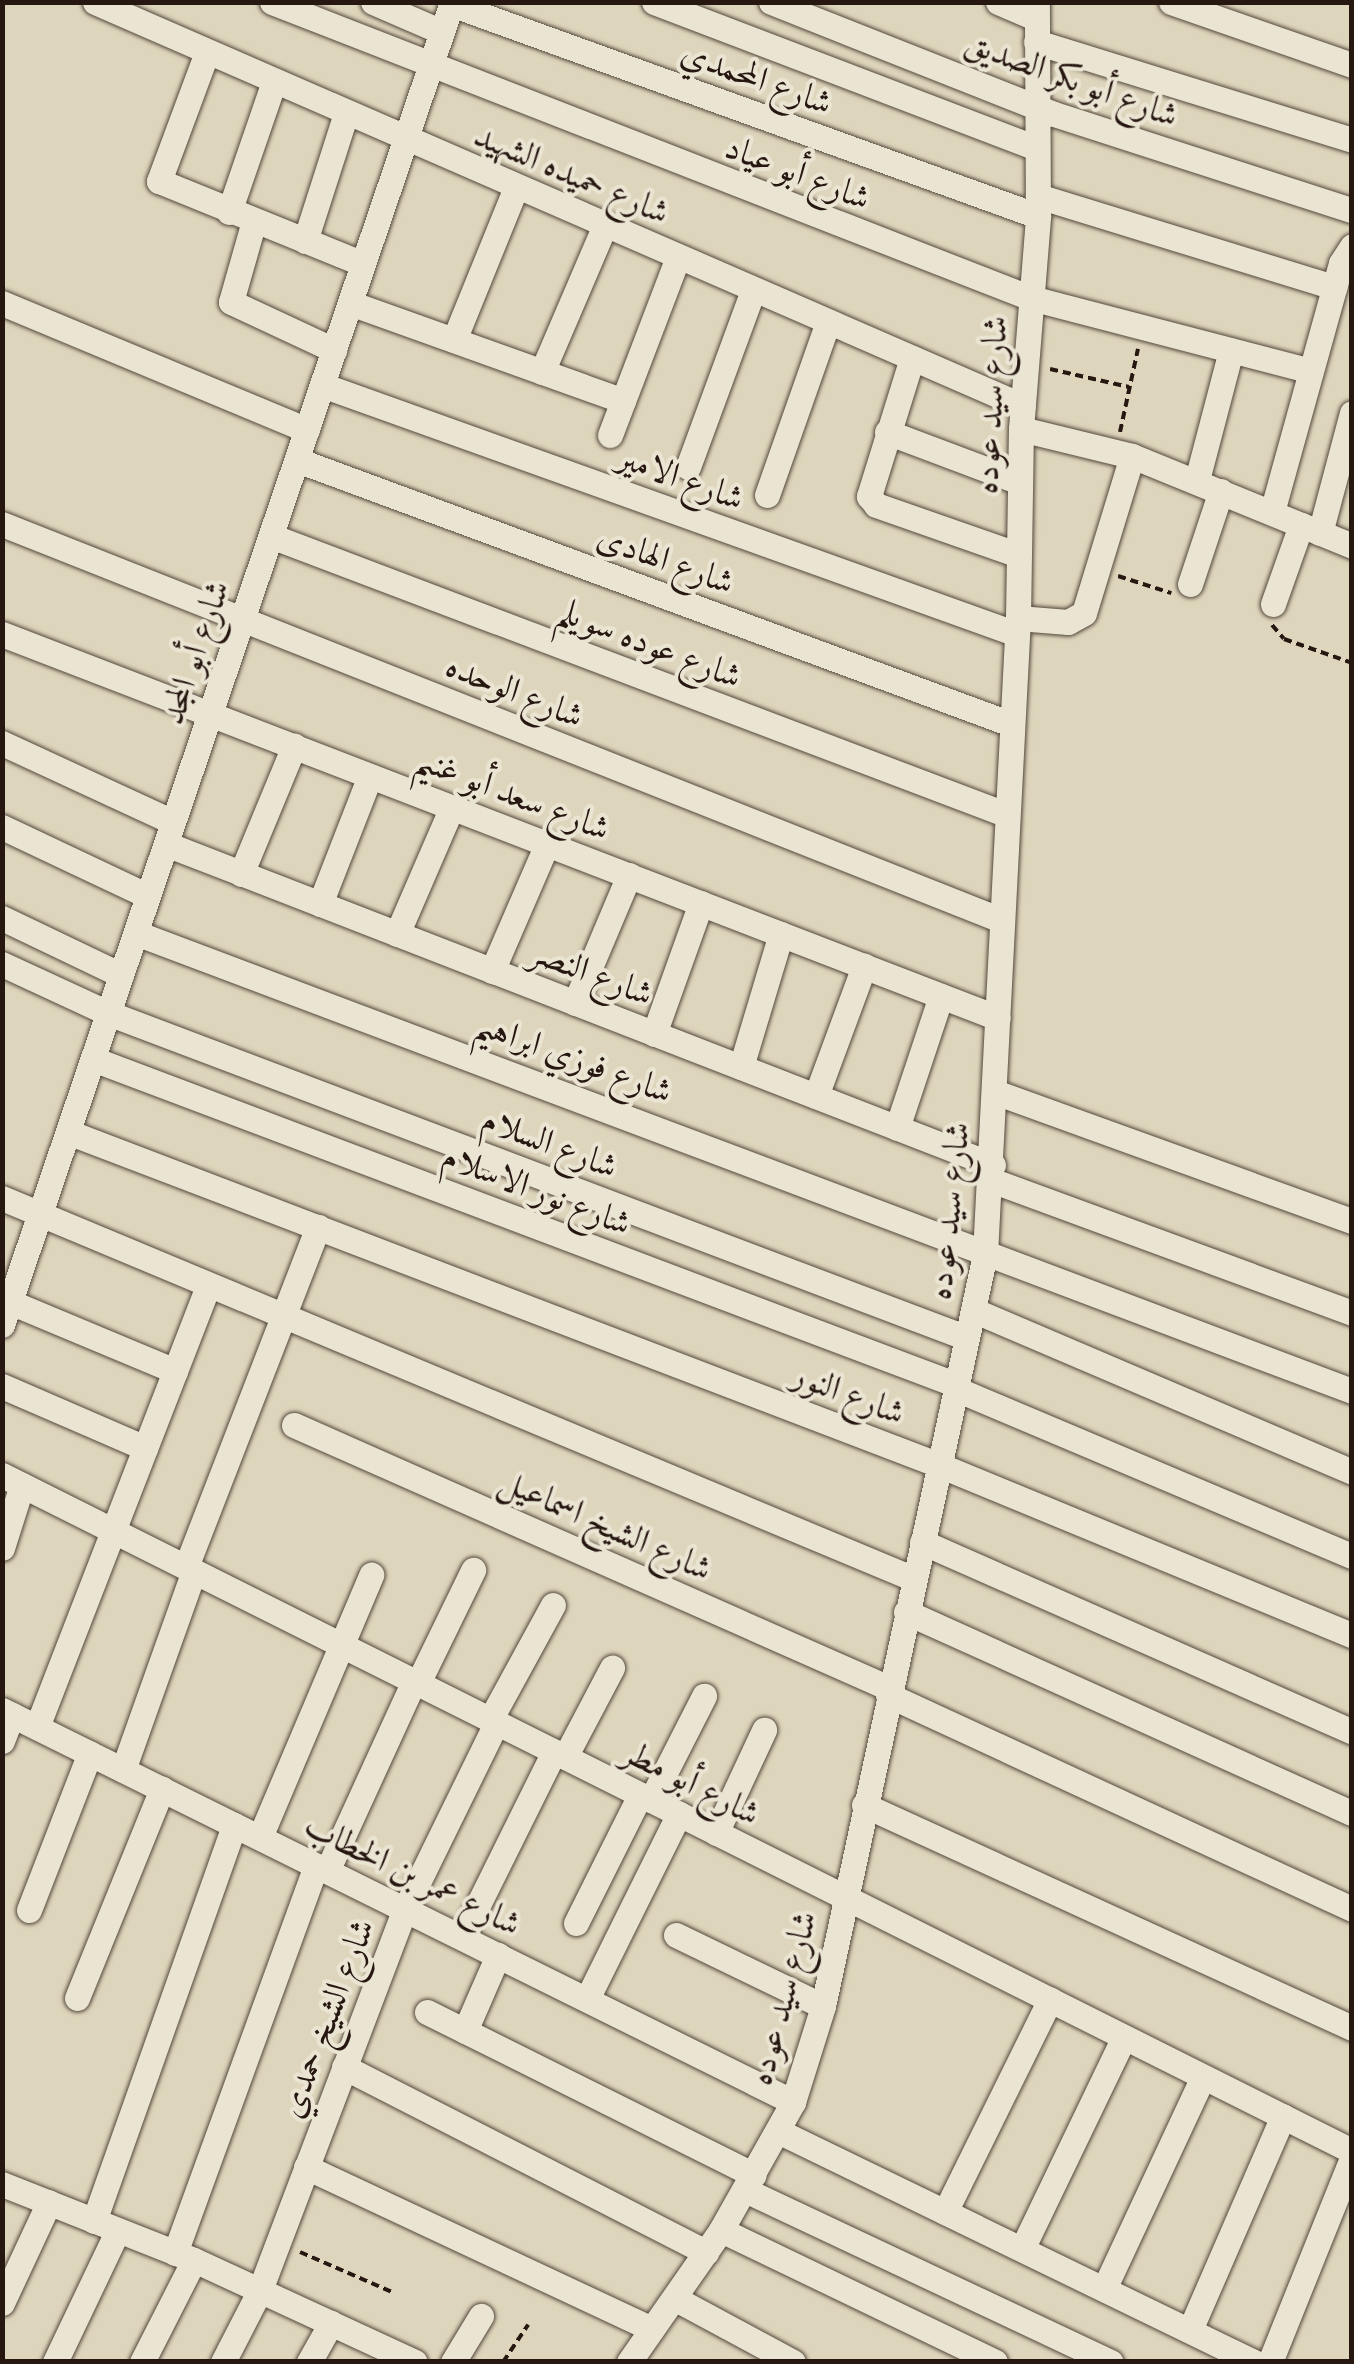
<!DOCTYPE html>
<html>
<head>
<meta charset="utf-8">
<style>
	body { margin:0 }
	#map { position:relative; width:1354px; height:2364px; overflow:hidden; background:#ded6bc; font-family:"Gentium Book Plus",Amiri,serif }
	div>[style] { position:absolute }
	.path>* { height:4px; margin-top:-2px; transform-origin:0; background:repeating-linear-gradient(90deg,#261711 0 8px,transparent 0 13px) }
	.roads { filter:drop-shadow(0 0 2px #54473c) drop-shadow(0 0 2px #54473c) }
	.minor>* { height:25px; margin:-12.5px; padding:0 12.5px; transform-origin:12.5px; border-radius:12.5px; background:#eae4d3 }
	span { translate:-50% -50%; white-space:nowrap; text-align:center; line-height:1.15; -webkit-text-stroke:8px #eae4d3; paint-order:stroke }
	.street-label { font-size:35px; color:#261711 }
	.frame { position:absolute; inset:0; border:5px solid #261711; pointer-events:none }
</style>
</head>
<body>
<div id="map">
	<div class="path">
		<i style="left:1050px;top:369px;width:81px;rotate:12.8deg"></i>
		<i style="left:1120px;top:432px;width:85px;rotate:-77.8deg"></i>
		<i style="left:1118px;top:576px;width:56px;rotate:17.8deg"></i>
		<i style="left:1272px;top:625px;width:18px;rotate:49deg"></i>
		<i style="left:1284px;top:639px;width:72px;rotate:19.4deg"></i>
		<i style="left:300px;top:2252px;width:100px;rotate:23.5deg"></i>
		<i style="left:503px;top:2362px;width:45px;rotate:-56deg"></i>
	</div>
	<div class="roads">
		<div class="minor">
			<i style="left:95px;top:2px;width:1012px;rotate:23.53deg"></i>
			<i style="left:272px;top:2px;width:815px;rotate:21.31deg"></i>
			<i style="left:1031px;top:298px;width:289px;rotate:14.6deg"></i>
			<i style="left:373px;top:2px;width:75px;rotate:23.5deg"></i>
			<i style="left:654px;top:2px;width:409px;rotate:20.9deg"></i>
			<i style="left:771px;top:2px;width:304px;rotate:21.6deg"></i>
			<i style="left:1054px;top:114px;width:313px;rotate:17.9deg"></i>
			<i style="left:998px;top:2px;width:40px;rotate:23.4deg"></i>
			<i style="left:1171px;top:2px;width:192px;rotate:19.2deg"></i>
			<i style="left:451px;top:4px;width:624px;rotate:19.86deg"></i>
			<i style="left:1036px;top:42px;width:331px;rotate:17.2deg"></i>
			<i style="left:207px;top:52px;width:138px;rotate:110.4deg"></i>
			<i style="left:159px;top:181px;width:220px;rotate:22.1deg"></i>
			<i style="left:1038px;top:196px;width:310px;rotate:17.1deg"></i>
			<i style="left:229px;top:212px;width:139px;rotate:-71deg"></i>
			<i style="left:254px;top:221px;width:84px;rotate:105.9deg"></i>
			<i style="left:231px;top:302px;width:114px;rotate:25deg"></i>
			<i style="left:305px;top:241px;width:134px;rotate:-72.2deg"></i>
			<i style="left:2px;top:303px;width:330px;rotate:22.6deg"></i>
			<i style="left:350px;top:303px;width:290px;rotate:19.7deg"></i>
			<i style="left:454px;top:340px;width:165px;rotate:-67.9deg"></i>
			<i style="left:912px;top:358px;width:145px;rotate:107.3deg"></i>
			<i style="left:869px;top:496px;width:11px;rotate:52deg"></i>
			<i style="left:876px;top:505px;width:151px;rotate:19.3deg"></i>
			<i style="left:542px;top:372px;width:160px;rotate:-66.8deg"></i>
			<i style="left:322px;top:385px;width:738px;rotate:19.71deg"></i>
			<i style="left:1021px;top:429px;width:114px;rotate:13.7deg"></i>
			<i style="left:1132px;top:456px;width:238px;rotate:22.2deg"></i>
			<i style="left:887px;top:432px;width:142px;rotate:20.6deg"></i>
			<i style="left:610px;top:435px;width:191px;rotate:-69.1deg"></i>
			<i style="left:297px;top:460px;width:761px;rotate:20.29deg"></i>
			<i style="left:688px;top:467px;width:189px;rotate:-69.8deg"></i>
			<i style="left:1197px;top:480px;width:134px;rotate:-75.3deg"></i>
			<i style="left:767px;top:495px;width:183px;rotate:-70.6deg"></i>
			<i style="left:1272px;top:512px;width:258px;rotate:-74.5deg"></i>
			<i style="left:1341px;top:263px;width:20px;rotate:-57deg"></i>
			<i style="left:2px;top:524px;width:1075px;rotate:21.62deg"></i>
			<i style="left:1320px;top:533px;width:124px;rotate:-75.1deg"></i>
			<i style="left:271px;top:536px;width:785px;rotate:20.74deg"></i>
			<i style="left:1190px;top:584px;width:98px;rotate:-71.6deg"></i>
			<i style="left:1273px;top:604px;width:84px;rotate:-70.5deg"></i>
			<i style="left:1018px;top:618px;width:50px;rotate:4.6deg"></i>
			<i style="left:1068px;top:622px;width:18px;rotate:-29deg"></i>
			<i style="left:1084px;top:613px;width:164px;rotate:-73deg"></i>
			<i style="left:2px;top:634px;width:1067px;rotate:21.08deg"></i>
			<i style="left:2px;top:743px;width:188px;rotate:24.8deg"></i>
			<i style="left:2px;top:827px;width:161px;rotate:25.3deg"></i>
			<i style="left:166px;top:844px;width:887px;rotate:21.21deg"></i>
			<i style="left:241px;top:874px;width:139px;rotate:-67.5deg"></i>
			<i style="left:320px;top:904px;width:137px;rotate:-68.7deg"></i>
			<i style="left:2px;top:918px;width:132px;rotate:25.6deg"></i>
			<i style="left:136px;top:933px;width:1299px;rotate:20.64deg"></i>
			<i style="left:397px;top:934px;width:138px;rotate:-66.6deg"></i>
			<i style="left:2px;top:964px;width:117px;rotate:24.8deg"></i>
			<i style="left:108px;top:1013px;width:918px;rotate:20.72deg"></i>
			<i style="left:492px;top:971px;width:138px;rotate:-66.6deg"></i>
			<i style="left:575px;top:1003px;width:139px;rotate:-67.1deg"></i>
			<i style="left:654px;top:1034px;width:139px;rotate:-70.3deg"></i>
			<i style="left:93px;top:1059px;width:923px;rotate:20.67deg"></i>
			<i style="left:741px;top:1067px;width:139px;rotate:-73.3deg"></i>
			<i style="left:995px;top:1092px;width:380px;rotate:19.9deg"></i>
			<i style="left:816px;top:1096px;width:139px;rotate:-69.7deg"></i>
			<i style="left:897px;top:1128px;width:139px;rotate:-71.6deg"></i>
			<i style="left:68px;top:1132px;width:932px;rotate:20.92deg"></i>
			<i style="left:939px;top:1465px;width:447px;rotate:22.4deg"></i>
			<i style="left:991px;top:1180px;width:385px;rotate:20.2deg"></i>
			<i style="left:2px;top:1198px;width:988px;rotate:22.67deg"></i>
			<i style="left:10px;top:1302px;width:179px;rotate:22.7deg"></i>
			<i style="left:973px;top:1310px;width:412px;rotate:23.1deg"></i>
			<i style="left:2px;top:1325px;width:1397px;rotate:-71.21deg"></i>
			<i style="left:2px;top:1386px;width:156px;rotate:23.4deg"></i>
			<i style="left:956px;top:1389px;width:430px;rotate:22.9deg"></i>
			<i style="left:294px;top:1425px;width:651px;rotate:23.85deg"></i>
			<i style="left:2px;top:1475px;width:1510px;rotate:26.6deg"></i>
			<i style="left:922px;top:1542px;width:470px;rotate:23.8deg"></i>
			<i style="left:2px;top:1548px;width:66px;rotate:-72.4deg"></i>
			<i style="left:186px;top:1567px;width:365px;rotate:-68.8deg"></i>
			<i style="left:906px;top:1612px;width:489px;rotate:24.3deg"></i>
			<i style="left:418px;top:1683px;width:126px;rotate:-64deg"></i>
			<i style="left:888px;top:1695px;width:511px;rotate:24.76deg"></i>
			<i style="left:2px;top:1710px;width:883px;rotate:26.36deg"></i>
			<i style="left:490px;top:1720px;width:131px;rotate:-61.3deg"></i>
			<i style="left:37px;top:1727px;width:474px;rotate:-68.8deg"></i>
			<i style="left:2px;top:1741px;width:28px;rotate:-69deg"></i>
			<i style="left:565px;top:1757px;width:101px;rotate:-62.2deg"></i>
			<i style="left:123px;top:1770px;width:211px;rotate:-70.4deg"></i>
			<i style="left:651px;top:1800px;width:117px;rotate:-63deg"></i>
			<i style="left:864px;top:1805px;width:537px;rotate:24.56deg"></i>
			<i style="left:716px;top:1833px;width:114px;rotate:-65deg"></i>
			<i style="left:260px;top:1837px;width:285px;rotate:-67deg"></i>
			<i style="left:327px;top:1871px;width:209px;rotate:-65.4deg"></i>
			<i style="left:29px;top:1910px;width:168px;rotate:-68.8deg"></i>
			<i style="left:576px;top:1923px;width:143px;rotate:-63.4deg"></i>
			<i style="left:676px;top:1935px;width:163px;rotate:25.8deg"></i>
			<i style="left:462px;top:1937px;width:207px;rotate:-63.6deg"></i>
			<i style="left:77px;top:1998px;width:226px;rotate:-67.9deg"></i>
			<i style="left:587px;top:1999px;width:207px;rotate:-63.6deg"></i>
			<i style="left:427px;top:2012px;width:365px;rotate:26.5deg"></i>
			<i style="left:465px;top:2031px;width:83px;rotate:-66.5deg"></i>
			<i style="left:344px;top:2067px;width:407px;rotate:27.1deg"></i>
			<i style="left:778px;top:2131px;width:529px;rotate:25.89deg"></i>
			<i style="left:306px;top:2167px;width:382px;rotate:25.1deg"></i>
			<i style="left:2px;top:2184px;width:206px;rotate:21.6deg"></i>
			<i style="left:194px;top:2260px;width:243px;rotate:24.8deg"></i>
			<i style="left:745px;top:2190px;width:404px;rotate:25.2deg"></i>
			<i style="left:945px;top:2212px;width:237px;rotate:-63.7deg"></i>
			<i style="left:94px;top:2221px;width:420px;rotate:-70.5deg"></i>
			<i style="left:721px;top:2230px;width:304px;rotate:25.7deg"></i>
			<i style="left:1022px;top:2249px;width:235px;rotate:-64.3deg"></i>
			<i style="left:175px;top:2253px;width:412px;rotate:-70deg"></i>
			<i style="left:1104px;top:2289px;width:234px;rotate:-65deg"></i>
			<i style="left:674px;top:2298px;width:135px;rotate:28.3deg"></i>
			<i style="left:2px;top:2303px;width:111px;rotate:-65deg"></i>
			<i style="left:1190px;top:2330px;width:233px;rotate:-66.5deg"></i>
			<i style="left:55px;top:2362px;width:146px;rotate:-64.5deg"></i>
			<i style="left:142px;top:2362px;width:114px;rotate:-63deg"></i>
			<i style="left:223px;top:2362px;width:81px;rotate:-62.8deg"></i>
			<i style="left:260px;top:2290px;width:408px;rotate:-69.2deg"></i>
			<i style="left:405px;top:1909px;width:207px;rotate:-63.9deg"></i>
			<i style="left:309px;top:2362px;width:45px;rotate:-60.6deg"></i>
			<i style="left:453px;top:2362px;width:54px;rotate:-58.7deg"></i>
			<i style="left:629px;top:2362px;width:161px;rotate:-55.1deg"></i>
			<i style="left:721px;top:2230px;width:147px;rotate:-60.6deg"></i>
			<i style="left:793px;top:2102px;width:101px;rotate:-72.6deg"></i>
			<i style="left:823px;top:2006px;width:769px;rotate:-77.84deg"></i>
			<i style="left:985px;top:1254px;width:637px;rotate:-87.03deg"></i>
			<i style="left:1018px;top:618px;width:189px;rotate:-89.1deg"></i>
			<i style="left:1021px;top:429px;width:214px;rotate:-85.4deg"></i>
			<i style="left:1038px;top:216px;width:214px;rotate:-90.3deg"></i>
			<i style="left:1270px;top:2362px;width:220px;rotate:-68.1deg"></i>
		</div>
	</div>
	<div class="street-label">
		<span style="left:757px;top:77px;rotate:20deg">شارع المحمدي</span>
		<span style="left:1072px;top:78px;rotate:20deg">شارع أبو بكر الصديق</span>
		<span style="left:798px;top:172px;rotate:21deg">شارع أبو عياد</span>
		<span style="left:572px;top:173px;rotate:23deg">شارع حميده الشهيد</span>
		<span style="left:990px;top:405px;rotate:-87deg">شارع سيد عوده</span>
		<span style="left:681px;top:477px;rotate:20deg">شارع الامير</span>
		<span style="left:666px;top:559px;rotate:20deg">شارع الهادى</span>
		<span style="left:650px;top:643px;rotate:21deg">شارع عوده سويلم</span>
		<span style="left:194px;top:652px;rotate:-71deg">شارع أبو المجد</span>
		<span style="left:515px;top:690px;rotate:22deg">شارع الوحده</span>
		<span style="left:513px;top:793px;rotate:21deg">شارع سعد أبو غنيم</span>
		<span style="left:592px;top:972px;rotate:21deg">شارع النصر</span>
		<span style="left:574px;top:1057px;rotate:20deg">شارع فوزي ابراهيم</span>
		<span style="left:550px;top:1142px;rotate:21deg">شارع السلام</span>
		<span style="left:537px;top:1189px;rotate:21deg">شارع نور الاسلام</span>
		<span style="left:948px;top:1211px;rotate:-84deg">شارع سيد عوده</span>
		<span style="left:849px;top:1393px;rotate:21deg">شارع النور</span>
		<span style="left:606px;top:1524px;rotate:24deg">شارع الشيخ اسماعيل</span>
		<span style="left:692px;top:1782px;rotate:27deg">شارع أبو مطر</span>
		<span style="left:413px;top:1874px;rotate:26deg">شارع عمر بن الخطاب</span>
		<span style="left:782px;top:1998px;rotate:-75deg">شارع سيد عوده</span>
		<span style="left:326px;top:2018px;rotate:-69deg">شارع الشيخ حمدي</span>
	</div>
	<div class="frame"></div>
</div>
</body>
</html>
